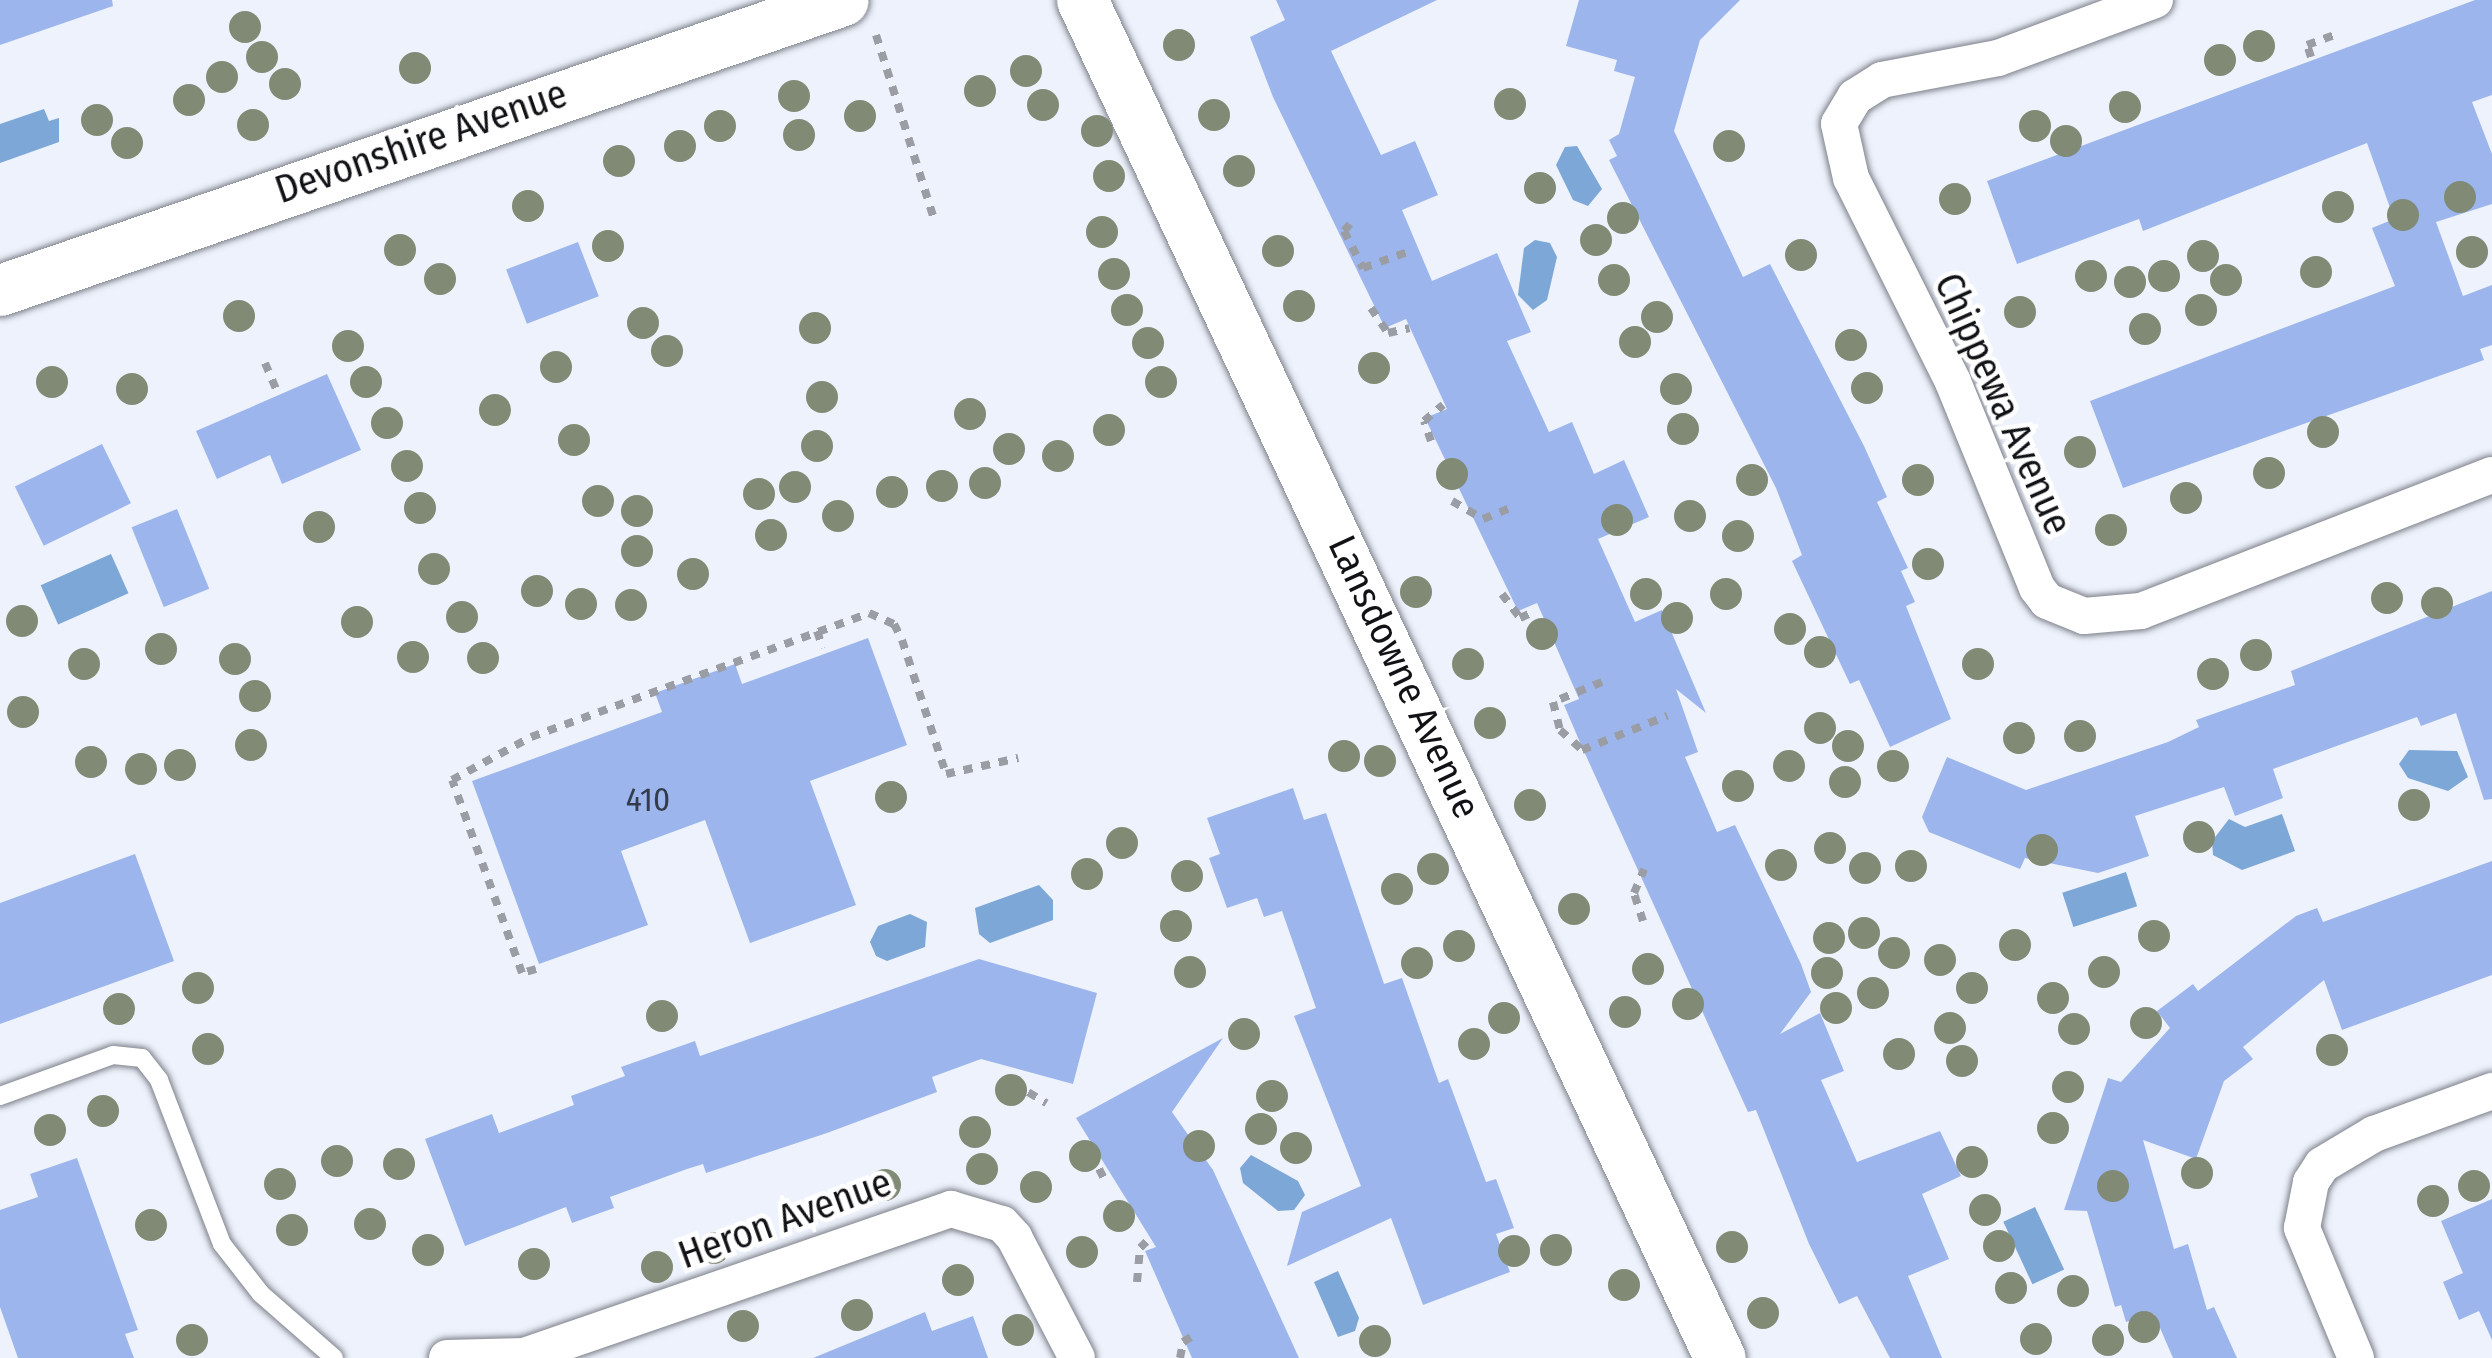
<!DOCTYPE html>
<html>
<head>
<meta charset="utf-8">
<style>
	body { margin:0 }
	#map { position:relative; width:2492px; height:1358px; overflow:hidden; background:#eef2fc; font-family:"Fira Sans Condensed",sans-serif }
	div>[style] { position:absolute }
	.water>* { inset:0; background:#7ca7d7; transform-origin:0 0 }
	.building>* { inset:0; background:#9cb6ed; transform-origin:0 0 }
	.path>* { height:8px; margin-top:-4px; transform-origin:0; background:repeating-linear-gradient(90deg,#9a9da4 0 9px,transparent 0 18px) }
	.roads { filter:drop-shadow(0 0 3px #7d818a) drop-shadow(0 0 3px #7d818a) }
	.service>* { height:18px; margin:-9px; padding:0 9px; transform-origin:9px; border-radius:9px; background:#fff }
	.minor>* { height:36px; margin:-18px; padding:0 18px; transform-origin:18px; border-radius:18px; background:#fff }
	.secondary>* { height:51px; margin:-25.5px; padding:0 25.5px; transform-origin:25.5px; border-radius:25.5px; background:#fff }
	.trees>* { width:32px; height:32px; margin:-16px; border-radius:50%; background:#818a75 }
	span { translate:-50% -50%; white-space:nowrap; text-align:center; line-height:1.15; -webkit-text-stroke:9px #fff; paint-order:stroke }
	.number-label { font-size:33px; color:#343b4c }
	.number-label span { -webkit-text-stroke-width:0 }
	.street-label { font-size:39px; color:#111216 }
</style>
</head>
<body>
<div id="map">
	<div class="water">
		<i style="clip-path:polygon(44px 109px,49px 121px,59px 118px,59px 142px,0 163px,0 124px)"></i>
		<i style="clip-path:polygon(1577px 146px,1602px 189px,1588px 206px,1573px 200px,1556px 165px,1565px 147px)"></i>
		<i style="clip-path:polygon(1535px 240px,1550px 243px,1557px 257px,1547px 300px,1533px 310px,1518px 295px,1524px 248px)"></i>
		<i style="left:111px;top:554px;width:43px;height:77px;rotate:66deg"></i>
		<i style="clip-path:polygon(2409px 750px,2457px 751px,2468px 777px,2448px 791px,2408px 778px,2399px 764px)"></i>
		<i style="clip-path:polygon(2282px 814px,2295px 851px,2242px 870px,2213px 855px,2212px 841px,2229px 819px,2245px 827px)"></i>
		<i style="left:2126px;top:872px;width:36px;height:67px;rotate:72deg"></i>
		<i style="clip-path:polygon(1039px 885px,1053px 900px,1053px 920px,990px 943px,979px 934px,975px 908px)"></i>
		<i style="clip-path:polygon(910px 914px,927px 922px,925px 947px,887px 961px,876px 956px,870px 942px,878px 926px)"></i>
		<i style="clip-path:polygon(1251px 1155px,1298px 1181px,1305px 1195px,1294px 1210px,1278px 1211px,1243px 1183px,1240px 1168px)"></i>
		<i style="left:2035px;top:1207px;width:69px;height:35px;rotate:65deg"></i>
		<i style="clip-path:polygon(1338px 1271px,1359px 1318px,1355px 1331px,1338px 1337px,1314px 1282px)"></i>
	</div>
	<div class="building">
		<i style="clip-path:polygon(0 0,112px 0,113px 6px,0 45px)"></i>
		<i style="clip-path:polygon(1276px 0,1437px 0,1331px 51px,1381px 155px,1415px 141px,1438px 195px,1402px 210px,1432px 281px,1497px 253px,1531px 332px,1507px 341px,1549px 432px,1572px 422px,1594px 474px,1624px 460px,1649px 517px,1598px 539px,1635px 622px,1662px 610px,1706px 713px,1676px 689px,1698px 752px,1685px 757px,1717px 832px,1735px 825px,1801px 964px,1811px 992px,1780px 1034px,1820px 1013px,1844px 1071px,1821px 1080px,1857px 1162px,1940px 1131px,1961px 1176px,1922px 1194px,1949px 1259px,1908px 1276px,1942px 1358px,1890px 1358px,1857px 1296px,1839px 1304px,1809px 1244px,1756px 1110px,1748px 1112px,1582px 747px,1564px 705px,1579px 699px,1537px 603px,1518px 611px,1425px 418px,1447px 409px,1406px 319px,1385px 328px,1273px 97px,1250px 37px,1285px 20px)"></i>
		<i style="clip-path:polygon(1579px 0,1740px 0,1700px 40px,1674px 131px,1743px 277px,1770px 264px,1864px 446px,1887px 497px,1877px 502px,1908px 568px,1901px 571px,1915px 602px,1906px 606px,1951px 719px,1890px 747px,1859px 680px,1850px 684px,1792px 561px,1802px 555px,1776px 488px,1609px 160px,1617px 156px,1609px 140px,1619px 134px,1635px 77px,1614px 71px,1617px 60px,1566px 46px)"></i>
		<i style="clip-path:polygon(2475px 0,2492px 0,2492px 95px,2472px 102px,2492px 154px,2492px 204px,2436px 222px,2463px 296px,2492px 285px,2492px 345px,2480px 349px,2484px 360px,2123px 488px,2090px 401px,2395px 286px,2372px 228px,2394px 219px,2367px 143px,2143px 231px,2139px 219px,2017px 264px,1987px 181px)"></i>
		<i style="left:578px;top:242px;width:58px;height:77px;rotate:69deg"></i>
		<i style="clip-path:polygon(327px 374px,361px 450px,282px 484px,270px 455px,217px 479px,196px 431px)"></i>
		<i style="left:102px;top:444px;width:66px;height:97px;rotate:64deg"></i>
		<i style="left:177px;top:509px;width:86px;height:49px;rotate:68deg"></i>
		<i style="clip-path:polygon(2492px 591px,2492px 799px,2484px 800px,2456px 713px,2421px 726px,2417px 717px,2273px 769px,2283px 798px,2235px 816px,2224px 787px,2135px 816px,2149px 856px,2098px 873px,2025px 858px,2020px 869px,1929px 832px,1922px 817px,1947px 757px,2026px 790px,2168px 742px,2199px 727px,2196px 720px,2295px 685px,2291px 671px)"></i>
		<i style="clip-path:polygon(868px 638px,907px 745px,810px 781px,856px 905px,750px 943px,705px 820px,621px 851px,648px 925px,539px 964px,472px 781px,662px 712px,655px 693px,735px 664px,742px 684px)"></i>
		<i style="clip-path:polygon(1293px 788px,1304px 820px,1326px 813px,1384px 984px,1402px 978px,1439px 1083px,1448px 1079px,1486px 1182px,1496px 1179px,1514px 1228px,1496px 1234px,1510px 1272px,1423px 1305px,1391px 1218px,1287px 1266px,1302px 1212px,1361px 1186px,1294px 1016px,1316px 1008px,1282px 911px,1264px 917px,1257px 898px,1227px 908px,1209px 858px,1220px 854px,1207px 818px)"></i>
		<i style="clip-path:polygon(135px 854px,174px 961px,0 1024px,0 903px)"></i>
		<i style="clip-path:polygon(2492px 861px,2492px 975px,2342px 1030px,2324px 980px,2243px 1047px,2253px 1059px,2224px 1081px,2196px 1159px,2143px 1140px,2174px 1249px,2188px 1244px,2207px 1310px,2214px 1307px,2237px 1358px,2173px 1358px,2154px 1314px,2126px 1322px,2121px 1305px,2115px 1307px,2087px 1211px,2064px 1210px,2108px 1078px,2121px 1082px,2170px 1028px,2157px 1011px,2193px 984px,2198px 991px,2296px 916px,2317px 908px,2323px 922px)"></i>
		<i style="clip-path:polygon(979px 959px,1097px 993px,1073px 1084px,981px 1059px,932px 1077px,937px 1092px,827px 1133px,706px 1173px,703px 1164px,687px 1169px,610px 1197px,614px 1208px,572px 1223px,566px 1207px,465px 1246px,425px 1139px,492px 1114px,499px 1133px,574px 1105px,571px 1096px,625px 1076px,621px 1067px,695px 1041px,700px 1056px)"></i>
		<i style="clip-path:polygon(1223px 1038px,1172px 1112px,1213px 1170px,1299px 1358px,1192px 1358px,1145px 1251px,1156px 1247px,1076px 1118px)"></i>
		<i style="clip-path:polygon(77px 1158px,138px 1330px,125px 1334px,134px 1358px,18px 1358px,0 1307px,0 1210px,38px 1197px,30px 1174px)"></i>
		<i style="clip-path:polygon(2492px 1199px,2492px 1340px,2479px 1311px,2459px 1320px,2443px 1282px,2463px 1273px,2441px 1221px)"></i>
		<i style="clip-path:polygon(925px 1312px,932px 1331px,973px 1316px,988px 1358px,813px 1358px)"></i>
	</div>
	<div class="path">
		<i style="left:876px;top:35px;width:190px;rotate:72.5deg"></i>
		<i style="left:2311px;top:57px;width:13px;rotate:-108deg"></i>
		<i style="left:2307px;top:45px;width:32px;rotate:-20deg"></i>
		<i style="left:1350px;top:224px;width:9px;rotate:131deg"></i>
		<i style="left:1344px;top:231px;width:42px;rotate:62.8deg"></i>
		<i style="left:1363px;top:268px;width:50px;rotate:-19.9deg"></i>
		<i style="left:1371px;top:308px;width:30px;rotate:56deg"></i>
		<i style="left:1388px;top:333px;width:22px;rotate:-13deg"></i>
		<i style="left:265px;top:363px;width:28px;rotate:67deg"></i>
		<i style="left:1431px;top:441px;width:21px;rotate:-109deg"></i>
		<i style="left:1424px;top:421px;width:25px;rotate:-40deg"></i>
		<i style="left:1452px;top:501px;width:36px;rotate:30deg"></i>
		<i style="left:1483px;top:519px;width:31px;rotate:-22deg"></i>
		<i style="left:1502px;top:594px;width:30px;rotate:53deg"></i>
		<i style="left:1520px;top:618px;width:17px;rotate:-24deg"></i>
		<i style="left:817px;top:631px;width:18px;rotate:71deg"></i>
		<i style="left:1602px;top:682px;width:53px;rotate:157.8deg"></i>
		<i style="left:1553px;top:702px;width:29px;rotate:76deg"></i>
		<i style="left:1560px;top:730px;width:30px;rotate:42deg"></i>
		<i style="left:1582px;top:750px;width:92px;rotate:-21.8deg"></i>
		<i style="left:1643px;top:921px;width:29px;rotate:-108deg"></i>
		<i style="left:1634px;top:893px;width:26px;rotate:-67deg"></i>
		<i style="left:536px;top:969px;width:15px;rotate:164deg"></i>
		<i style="left:522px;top:973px;width:205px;rotate:-109.9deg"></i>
		<i style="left:452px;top:780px;width:90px;rotate:-28.6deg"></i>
		<i style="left:531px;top:737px;width:360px;rotate:-20.1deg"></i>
		<i style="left:869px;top:613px;width:27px;rotate:24deg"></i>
		<i style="left:894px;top:624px;width:18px;rotate:63deg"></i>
		<i style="left:902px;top:640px;width:141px;rotate:71.8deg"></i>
		<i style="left:946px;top:774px;width:74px;rotate:-12.5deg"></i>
		<i style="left:1015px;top:1075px;width:8px;rotate:104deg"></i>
		<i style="left:1013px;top:1083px;width:39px;rotate:31deg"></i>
		<i style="left:1091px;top:1153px;width:28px;rotate:63deg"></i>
		<i style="left:1137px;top:1282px;width:34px;rotate:-85deg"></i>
		<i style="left:1140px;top:1248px;width:13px;rotate:-45deg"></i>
		<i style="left:1180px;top:1358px;width:16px;rotate:-79deg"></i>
		<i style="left:1183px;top:1342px;width:15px;rotate:-32deg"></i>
	</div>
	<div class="roads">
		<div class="service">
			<i style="left:0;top:1096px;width:120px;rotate:-19.9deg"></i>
			<i style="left:113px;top:1055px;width:29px;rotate:6deg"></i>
			<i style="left:142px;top:1058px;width:28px;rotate:52deg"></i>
			<i style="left:159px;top:1080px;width:176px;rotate:69deg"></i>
			<i style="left:222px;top:1244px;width:63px;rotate:52deg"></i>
			<i style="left:261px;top:1294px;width:97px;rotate:41.2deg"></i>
		</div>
		<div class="minor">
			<i style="left:2155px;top:0;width:167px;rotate:159.7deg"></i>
			<i style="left:1998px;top:58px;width:118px;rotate:169.3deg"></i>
			<i style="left:1882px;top:80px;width:32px;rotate:148deg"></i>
			<i style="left:1855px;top:97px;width:31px;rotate:121deg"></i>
			<i style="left:1839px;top:124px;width:55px;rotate:77.5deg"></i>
			<i style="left:1851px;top:178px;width:228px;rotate:63.4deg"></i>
			<i style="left:1953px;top:382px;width:222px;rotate:67.8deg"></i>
			<i style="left:2037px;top:588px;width:16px;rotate:52deg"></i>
			<i style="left:2047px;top:601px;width:40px;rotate:22deg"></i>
			<i style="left:2084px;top:616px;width:57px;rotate:-5deg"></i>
			<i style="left:2141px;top:611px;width:376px;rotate:-21.2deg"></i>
			<i style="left:447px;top:1358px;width:77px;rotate:-1.5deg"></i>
			<i style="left:524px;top:1356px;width:452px;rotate:-19deg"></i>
			<i style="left:951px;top:1209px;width:53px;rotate:16.4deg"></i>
			<i style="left:1002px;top:1224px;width:18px;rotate:47deg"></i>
			<i style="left:1014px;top:1237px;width:136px;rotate:62.5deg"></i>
			<i style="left:2356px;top:1358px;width:141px;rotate:-112.6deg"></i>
			<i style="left:2302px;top:1228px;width:47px;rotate:-78.9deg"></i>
			<i style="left:2311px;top:1182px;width:20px;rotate:-57deg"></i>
			<i style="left:2322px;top:1165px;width:61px;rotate:-30.8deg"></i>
			<i style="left:2374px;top:1134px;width:126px;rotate:-20deg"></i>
		</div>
		<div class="secondary">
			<i style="left:1082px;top:0;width:1500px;rotate:64.84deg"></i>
			<i style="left:0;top:290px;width:891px;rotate:-18.98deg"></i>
		</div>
	</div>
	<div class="trees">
		<i style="left:245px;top:27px"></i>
		<i style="left:1179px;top:45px"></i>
		<i style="left:2259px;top:46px"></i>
		<i style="left:262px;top:57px"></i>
		<i style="left:2220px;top:60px"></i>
		<i style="left:415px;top:68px"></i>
		<i style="left:1026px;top:71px"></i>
		<i style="left:222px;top:77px"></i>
		<i style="left:285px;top:84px"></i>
		<i style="left:980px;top:91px"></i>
		<i style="left:794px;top:96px"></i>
		<i style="left:189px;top:100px"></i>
		<i style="left:1510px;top:104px"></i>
		<i style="left:1043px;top:105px"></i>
		<i style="left:2125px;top:107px"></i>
		<i style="left:1214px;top:115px"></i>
		<i style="left:860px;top:116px"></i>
		<i style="left:97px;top:120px"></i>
		<i style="left:253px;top:125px"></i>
		<i style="left:720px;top:126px"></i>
		<i style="left:2035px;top:126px"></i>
		<i style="left:1097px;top:131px"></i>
		<i style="left:799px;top:135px"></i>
		<i style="left:2066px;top:141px"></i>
		<i style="left:127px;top:143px"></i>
		<i style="left:680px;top:146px"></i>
		<i style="left:1729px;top:146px"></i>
		<i style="left:619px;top:161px"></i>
		<i style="left:1239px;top:171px"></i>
		<i style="left:1109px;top:176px"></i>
		<i style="left:1540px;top:188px"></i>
		<i style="left:2460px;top:197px"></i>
		<i style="left:1955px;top:199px"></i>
		<i style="left:528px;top:206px"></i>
		<i style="left:2338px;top:207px"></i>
		<i style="left:2403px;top:215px"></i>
		<i style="left:1623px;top:218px"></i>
		<i style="left:1102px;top:232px"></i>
		<i style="left:1596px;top:240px"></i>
		<i style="left:608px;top:246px"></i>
		<i style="left:400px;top:250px"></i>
		<i style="left:1278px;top:251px"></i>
		<i style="left:2472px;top:252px"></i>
		<i style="left:1801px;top:255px"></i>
		<i style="left:2203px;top:256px"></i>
		<i style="left:2316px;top:272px"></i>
		<i style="left:1114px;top:274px"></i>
		<i style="left:2091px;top:276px"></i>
		<i style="left:2164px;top:276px"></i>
		<i style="left:440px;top:279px"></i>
		<i style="left:1614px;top:280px"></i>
		<i style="left:2226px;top:280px"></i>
		<i style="left:2130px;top:282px"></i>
		<i style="left:1299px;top:306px"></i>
		<i style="left:1127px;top:310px"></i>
		<i style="left:2201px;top:310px"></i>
		<i style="left:2020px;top:312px"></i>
		<i style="left:239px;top:316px"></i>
		<i style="left:1657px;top:317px"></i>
		<i style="left:643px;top:323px"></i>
		<i style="left:815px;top:328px"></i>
		<i style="left:2145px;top:329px"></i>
		<i style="left:1635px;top:342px"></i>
		<i style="left:1148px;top:343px"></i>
		<i style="left:1851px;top:345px"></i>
		<i style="left:348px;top:346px"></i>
		<i style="left:667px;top:351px"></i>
		<i style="left:556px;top:367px"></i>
		<i style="left:1374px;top:368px"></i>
		<i style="left:52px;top:382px"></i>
		<i style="left:366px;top:382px"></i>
		<i style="left:1161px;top:382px"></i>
		<i style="left:1867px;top:388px"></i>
		<i style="left:132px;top:389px"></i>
		<i style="left:1676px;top:389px"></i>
		<i style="left:822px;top:397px"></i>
		<i style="left:495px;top:410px"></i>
		<i style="left:970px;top:414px"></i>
		<i style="left:387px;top:423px"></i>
		<i style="left:1683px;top:429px"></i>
		<i style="left:1109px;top:430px"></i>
		<i style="left:2323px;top:432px"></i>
		<i style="left:574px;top:440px"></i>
		<i style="left:817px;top:446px"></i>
		<i style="left:1009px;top:449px"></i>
		<i style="left:2080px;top:452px"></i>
		<i style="left:1058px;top:456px"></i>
		<i style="left:407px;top:466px"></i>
		<i style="left:2269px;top:473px"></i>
		<i style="left:1452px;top:474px"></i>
		<i style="left:1752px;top:480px"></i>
		<i style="left:1918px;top:480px"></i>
		<i style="left:985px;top:483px"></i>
		<i style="left:942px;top:486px"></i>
		<i style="left:795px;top:487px"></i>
		<i style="left:892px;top:492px"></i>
		<i style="left:759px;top:494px"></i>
		<i style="left:2186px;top:498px"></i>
		<i style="left:598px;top:501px"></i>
		<i style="left:420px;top:508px"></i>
		<i style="left:637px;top:511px"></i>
		<i style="left:838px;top:516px"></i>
		<i style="left:1690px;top:516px"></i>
		<i style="left:1617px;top:520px"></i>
		<i style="left:319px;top:527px"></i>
		<i style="left:2111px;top:530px"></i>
		<i style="left:771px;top:535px"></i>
		<i style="left:1738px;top:536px"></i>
		<i style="left:637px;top:551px"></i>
		<i style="left:1928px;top:564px"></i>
		<i style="left:434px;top:569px"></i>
		<i style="left:693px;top:574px"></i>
		<i style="left:537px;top:591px"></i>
		<i style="left:1416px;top:592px"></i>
		<i style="left:1646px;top:594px"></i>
		<i style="left:1726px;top:594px"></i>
		<i style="left:2387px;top:598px"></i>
		<i style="left:2437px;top:603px"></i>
		<i style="left:581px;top:604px"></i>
		<i style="left:631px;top:605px"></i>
		<i style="left:462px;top:617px"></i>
		<i style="left:1677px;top:618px"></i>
		<i style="left:22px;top:621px"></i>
		<i style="left:357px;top:622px"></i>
		<i style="left:1790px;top:629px"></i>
		<i style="left:1542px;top:634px"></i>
		<i style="left:161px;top:649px"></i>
		<i style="left:1820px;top:652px"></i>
		<i style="left:2256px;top:655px"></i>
		<i style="left:413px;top:657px"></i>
		<i style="left:483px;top:658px"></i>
		<i style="left:235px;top:659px"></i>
		<i style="left:84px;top:664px"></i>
		<i style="left:1468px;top:664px"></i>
		<i style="left:1978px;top:664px"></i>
		<i style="left:2213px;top:674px"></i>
		<i style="left:255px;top:696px"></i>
		<i style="left:23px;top:712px"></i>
		<i style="left:1490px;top:723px"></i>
		<i style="left:1820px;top:728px"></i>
		<i style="left:2080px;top:736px"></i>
		<i style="left:2019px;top:738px"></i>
		<i style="left:251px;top:745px"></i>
		<i style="left:1848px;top:746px"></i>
		<i style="left:1344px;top:756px"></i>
		<i style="left:1380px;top:761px"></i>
		<i style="left:91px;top:762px"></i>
		<i style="left:180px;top:765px"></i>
		<i style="left:1789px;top:766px"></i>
		<i style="left:1893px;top:766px"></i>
		<i style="left:141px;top:769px"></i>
		<i style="left:1845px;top:782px"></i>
		<i style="left:1738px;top:786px"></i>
		<i style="left:891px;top:797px"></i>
		<i style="left:1530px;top:805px"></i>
		<i style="left:2414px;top:805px"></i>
		<i style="left:2199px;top:837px"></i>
		<i style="left:1122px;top:843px"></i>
		<i style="left:1830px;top:848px"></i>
		<i style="left:2042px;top:850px"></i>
		<i style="left:1781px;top:865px"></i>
		<i style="left:1911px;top:866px"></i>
		<i style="left:1865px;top:868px"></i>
		<i style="left:1433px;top:869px"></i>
		<i style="left:1087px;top:874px"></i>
		<i style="left:1187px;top:876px"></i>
		<i style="left:1397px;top:889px"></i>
		<i style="left:1574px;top:909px"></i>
		<i style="left:1176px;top:926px"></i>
		<i style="left:1864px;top:933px"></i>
		<i style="left:2154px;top:936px"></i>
		<i style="left:1829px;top:938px"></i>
		<i style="left:2015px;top:945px"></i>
		<i style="left:1459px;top:946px"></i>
		<i style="left:1894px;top:953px"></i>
		<i style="left:1940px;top:960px"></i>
		<i style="left:1417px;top:963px"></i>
		<i style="left:1648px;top:969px"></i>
		<i style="left:1190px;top:972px"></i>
		<i style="left:2104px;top:972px"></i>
		<i style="left:1827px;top:973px"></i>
		<i style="left:198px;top:988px"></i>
		<i style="left:1972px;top:988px"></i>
		<i style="left:1873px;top:993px"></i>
		<i style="left:2053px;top:998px"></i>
		<i style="left:1688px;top:1004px"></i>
		<i style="left:1836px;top:1008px"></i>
		<i style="left:119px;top:1009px"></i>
		<i style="left:1625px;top:1012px"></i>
		<i style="left:662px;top:1016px"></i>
		<i style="left:1504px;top:1018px"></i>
		<i style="left:2146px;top:1023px"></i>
		<i style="left:1950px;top:1028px"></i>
		<i style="left:2074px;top:1029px"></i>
		<i style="left:1244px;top:1034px"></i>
		<i style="left:1474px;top:1044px"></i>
		<i style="left:208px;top:1049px"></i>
		<i style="left:2332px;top:1050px"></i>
		<i style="left:1899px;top:1054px"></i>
		<i style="left:1962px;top:1061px"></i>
		<i style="left:2068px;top:1087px"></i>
		<i style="left:1011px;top:1090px"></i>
		<i style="left:1272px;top:1096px"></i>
		<i style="left:103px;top:1111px"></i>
		<i style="left:2053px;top:1128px"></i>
		<i style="left:1261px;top:1129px"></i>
		<i style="left:50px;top:1130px"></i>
		<i style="left:975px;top:1132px"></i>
		<i style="left:1199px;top:1146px"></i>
		<i style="left:1296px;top:1148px"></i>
		<i style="left:1085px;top:1156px"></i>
		<i style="left:337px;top:1161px"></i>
		<i style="left:1972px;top:1162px"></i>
		<i style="left:399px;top:1164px"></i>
		<i style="left:982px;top:1169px"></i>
		<i style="left:2197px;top:1173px"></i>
		<i style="left:280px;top:1184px"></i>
		<i style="left:885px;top:1185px"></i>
		<i style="left:2113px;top:1186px"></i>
		<i style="left:2474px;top:1186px"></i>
		<i style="left:1036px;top:1187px"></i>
		<i style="left:2433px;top:1201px"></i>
		<i style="left:1985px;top:1210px"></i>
		<i style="left:1119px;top:1216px"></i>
		<i style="left:370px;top:1224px"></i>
		<i style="left:151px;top:1225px"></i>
		<i style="left:292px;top:1230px"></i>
		<i style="left:1999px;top:1246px"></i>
		<i style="left:1732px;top:1247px"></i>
		<i style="left:714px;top:1248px"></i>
		<i style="left:428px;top:1250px"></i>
		<i style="left:1556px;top:1250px"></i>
		<i style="left:1514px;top:1251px"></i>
		<i style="left:1082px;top:1252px"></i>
		<i style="left:534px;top:1264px"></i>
		<i style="left:657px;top:1267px"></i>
		<i style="left:958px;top:1280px"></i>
		<i style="left:1624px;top:1285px"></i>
		<i style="left:2011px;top:1288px"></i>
		<i style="left:2073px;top:1291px"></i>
		<i style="left:1763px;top:1313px"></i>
		<i style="left:857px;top:1315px"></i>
		<i style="left:743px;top:1326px"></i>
		<i style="left:2144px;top:1327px"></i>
		<i style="left:1018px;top:1330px"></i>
		<i style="left:2036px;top:1339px"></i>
		<i style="left:192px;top:1340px"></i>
		<i style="left:2108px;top:1340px"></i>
		<i style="left:1375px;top:1341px"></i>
	</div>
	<div class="number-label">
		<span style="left:648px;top:801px">410</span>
	</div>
	<div class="street-label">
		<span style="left:421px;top:142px;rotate:-19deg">Devonshire Avenue</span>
		<span style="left:2003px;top:404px;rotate:66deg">Chippewa Avenue</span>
		<span style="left:1404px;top:677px;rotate:65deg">Lansdowne Avenue</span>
		<span style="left:785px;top:1219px;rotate:-20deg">Heron Avenue</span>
	</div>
</div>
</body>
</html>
